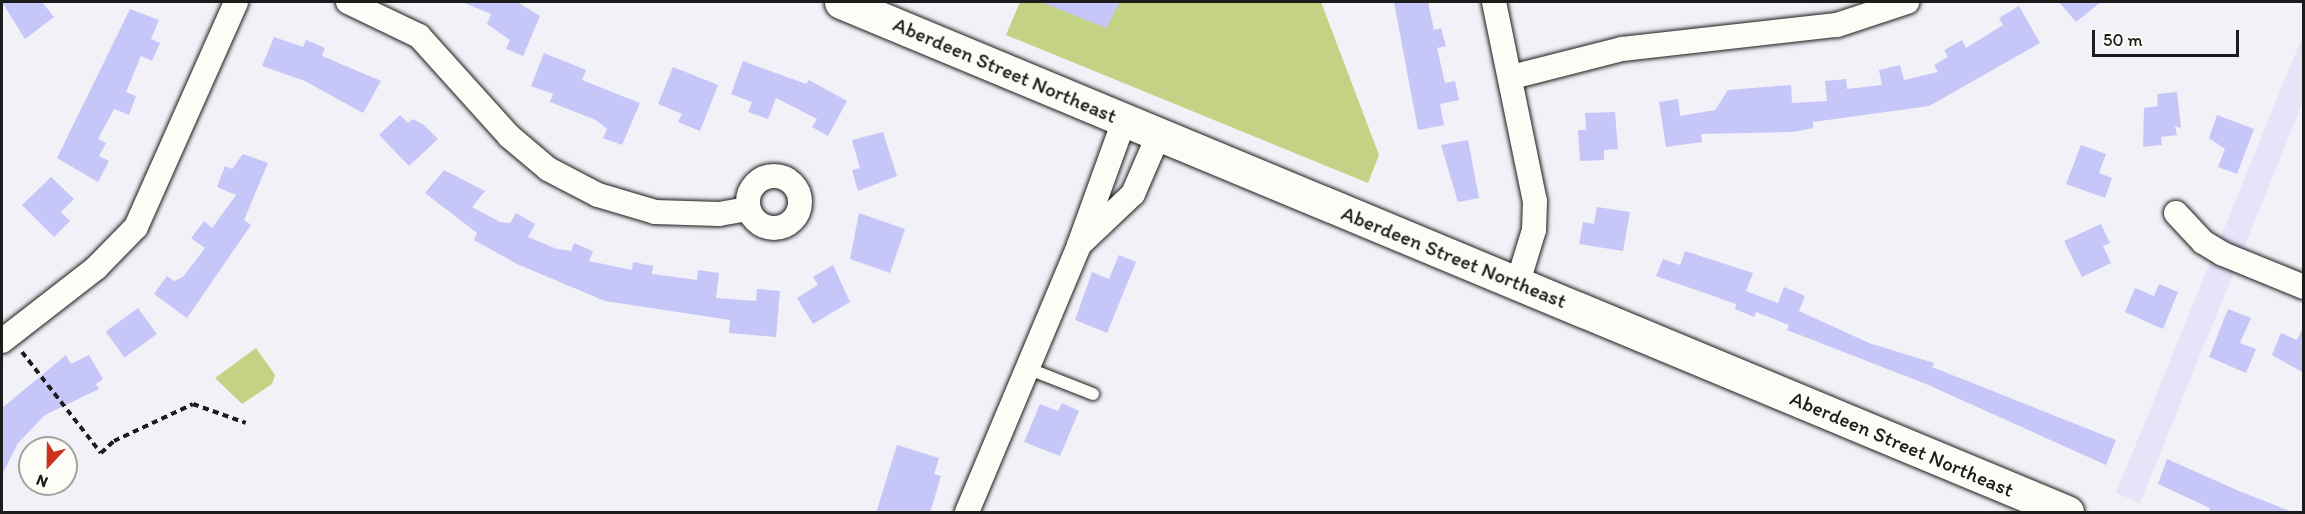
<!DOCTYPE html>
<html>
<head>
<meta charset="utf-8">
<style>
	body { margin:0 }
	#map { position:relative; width:2305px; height:514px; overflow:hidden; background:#f2f1f7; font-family:Itim,sans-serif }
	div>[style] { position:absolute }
	.built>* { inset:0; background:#e5e4f8 }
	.green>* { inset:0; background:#c4d285 }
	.building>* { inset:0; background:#c6c6f9; transform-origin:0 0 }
	.path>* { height:4px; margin-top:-2px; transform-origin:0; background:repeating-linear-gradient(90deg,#1c1c1c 0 6px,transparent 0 10.5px) }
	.roads { filter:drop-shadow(0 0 2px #1c1c1c) drop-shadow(0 0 2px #1c1c1c) }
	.lane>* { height:12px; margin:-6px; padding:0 6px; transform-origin:6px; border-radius:6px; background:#fdfcf7 }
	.street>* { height:24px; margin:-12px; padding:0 12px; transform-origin:12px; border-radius:12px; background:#fdfcf7 }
	.street>.ring { margin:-12px; padding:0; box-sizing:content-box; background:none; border:24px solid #fdfcf7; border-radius:50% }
	.secondary>* { height:33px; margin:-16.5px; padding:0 16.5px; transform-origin:16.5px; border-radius:16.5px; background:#fdfcf7 }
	span { translate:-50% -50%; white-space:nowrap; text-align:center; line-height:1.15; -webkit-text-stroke:4.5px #fdfcf7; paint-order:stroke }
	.street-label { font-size:21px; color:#1c1c1c }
	.frame { position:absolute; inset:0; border:3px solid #1c1c1c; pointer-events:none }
	.north { position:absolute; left:18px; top:436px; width:60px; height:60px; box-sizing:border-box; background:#fdfcf7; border:2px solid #a3a29f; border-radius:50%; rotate:202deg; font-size:16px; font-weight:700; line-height:24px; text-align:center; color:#1c1c1c }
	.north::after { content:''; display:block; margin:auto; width:21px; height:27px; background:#c8321e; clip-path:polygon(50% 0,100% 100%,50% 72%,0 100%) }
	.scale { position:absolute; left:2092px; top:30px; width:147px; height:27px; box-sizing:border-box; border:3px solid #1c1c1c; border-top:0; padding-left:8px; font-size:18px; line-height:21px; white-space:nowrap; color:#1c1c1c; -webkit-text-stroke:4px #fdfcf7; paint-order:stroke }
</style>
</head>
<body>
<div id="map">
	<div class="built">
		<i style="clip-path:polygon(2303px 35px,2303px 102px,2140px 503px,2116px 493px)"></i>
	</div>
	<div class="green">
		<i style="clip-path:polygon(1020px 2px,1321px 2px,1379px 155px,1368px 183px,1006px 35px)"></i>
		<i style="clip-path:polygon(256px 348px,275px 375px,272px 384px,242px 404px,215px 378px)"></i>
	</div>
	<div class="building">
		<i style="clip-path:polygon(2px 2px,42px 2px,54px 17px,25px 39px)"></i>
		<i style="clip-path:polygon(462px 2px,517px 2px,540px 16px,523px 56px,506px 49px,510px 40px,487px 24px,491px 14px)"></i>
		<i style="clip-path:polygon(1041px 2px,1120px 2px,1106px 28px)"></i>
		<i style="clip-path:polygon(1394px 2px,1428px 2px,1434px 30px,1441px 28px,1446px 46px,1437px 48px,1445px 83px,1455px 81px,1459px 100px,1440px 104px,1444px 125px,1418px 130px)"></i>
		<i style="clip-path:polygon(2059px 2px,2101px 2px,2076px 22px)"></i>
		<i style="clip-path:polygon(2019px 6px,2040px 43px,1929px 106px,1813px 122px,1813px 128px,1793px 132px,1701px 134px,1702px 142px,1666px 147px,1659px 102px,1678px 99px,1680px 116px,1715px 110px,1728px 90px,1791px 85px,1792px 103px,1827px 101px,1825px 81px,1846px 79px,1847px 89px,1882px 85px,1879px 70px,1900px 65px,1904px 80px,1938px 72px,1934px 65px,1948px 57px,1944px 50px,1962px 40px,1966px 48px,2003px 25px,1999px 18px)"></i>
		<i style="clip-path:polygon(130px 9px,159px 20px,151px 39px,160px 43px,152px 61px,141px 56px,126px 92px,136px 96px,129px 115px,114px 109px,98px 139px,106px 143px,99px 156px,109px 161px,98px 182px,57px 158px)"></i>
		<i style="clip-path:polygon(274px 37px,303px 47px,306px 40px,325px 48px,322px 56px,381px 81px,363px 113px,305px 81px,262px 66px)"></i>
		<i style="clip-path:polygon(544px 53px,586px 70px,582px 80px,640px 103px,622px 145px,603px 138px,607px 129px,596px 120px,550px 102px,553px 94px,531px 86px)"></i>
		<i style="clip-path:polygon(743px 61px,806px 84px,809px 80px,847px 101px,828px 136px,812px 127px,817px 119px,776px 98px,768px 119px,748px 112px,752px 102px,731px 94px)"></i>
		<i style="clip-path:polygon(673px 67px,718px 85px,700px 131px,678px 122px,682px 114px,658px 104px)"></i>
		<i style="clip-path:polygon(2177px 92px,2181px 128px,2175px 126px,2177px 135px,2161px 137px,2162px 145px,2143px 147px,2144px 108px,2158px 106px,2157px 94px)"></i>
		<i style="clip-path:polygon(1615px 112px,1618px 149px,1604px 150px,1604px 160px,1580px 161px,1578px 130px,1586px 130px,1585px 113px)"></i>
		<i style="clip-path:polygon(400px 115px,408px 123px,413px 119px,424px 125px,438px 139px,409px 166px,379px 135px)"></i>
		<i style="clip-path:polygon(2217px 115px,2254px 129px,2237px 174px,2218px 167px,2225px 149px,2209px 138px)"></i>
		<i style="clip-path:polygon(883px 132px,897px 176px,858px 191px,852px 170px,860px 168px,852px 140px)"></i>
		<i style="clip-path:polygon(1468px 140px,1479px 198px,1458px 202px,1441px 145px)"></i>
		<i style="clip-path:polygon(2081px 145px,2106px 154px,2099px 173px,2112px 178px,2105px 198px,2066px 184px)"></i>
		<i style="clip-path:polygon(243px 154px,268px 163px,244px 220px,251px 225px,187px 318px,154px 294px,167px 276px,174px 281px,183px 277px,205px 248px,191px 238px,204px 221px,212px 228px,236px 195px,217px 187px,225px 166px,232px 169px)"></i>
		<i style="clip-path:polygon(444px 170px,485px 191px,472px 207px,500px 222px,510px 223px,516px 213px,535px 224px,528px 237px,557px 249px,571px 251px,574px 243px,593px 251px,589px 261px,632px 270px,633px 262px,653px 266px,652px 274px,697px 280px,698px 270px,719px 273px,716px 298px,756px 301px,757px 289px,780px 291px,776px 337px,729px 333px,730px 320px,605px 301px,517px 264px,474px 240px,477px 233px,425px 193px)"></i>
		<i style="clip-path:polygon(51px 177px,74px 199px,61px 212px,70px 221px,54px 237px,22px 205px)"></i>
		<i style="clip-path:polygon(1597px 207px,1630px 212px,1623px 251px,1579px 244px,1583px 222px,1594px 224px)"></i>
		<i style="clip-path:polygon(859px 213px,905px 229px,890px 273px,850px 259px)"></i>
		<i style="clip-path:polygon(2101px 224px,2110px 243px,2103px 246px,2111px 263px,2082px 277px,2064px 241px)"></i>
		<i style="clip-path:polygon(1685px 251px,1753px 273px,1746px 291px,1778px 303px,1784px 287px,1805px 296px,1799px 311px,1869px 343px,1934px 363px,1932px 367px,2116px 440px,2106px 465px,1926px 384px,1787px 330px,1789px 325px,1756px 312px,1754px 317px,1735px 309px,1736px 304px,1656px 276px,1663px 259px,1680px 265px)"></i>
		<i style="clip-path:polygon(1119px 255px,1136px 262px,1107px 333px,1075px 320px,1092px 272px,1109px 279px)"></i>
		<i style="clip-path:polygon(833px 265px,850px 302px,813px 324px,797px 298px,818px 285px,813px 277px)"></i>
		<i style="clip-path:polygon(2159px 284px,2178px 292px,2163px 329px,2125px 312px,2135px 288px,2154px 296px)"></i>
		<i style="left:138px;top:308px;width:32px;height:40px;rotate:54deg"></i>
		<i style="clip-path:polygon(2228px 309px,2251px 318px,2240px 343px,2256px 349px,2246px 373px,2209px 357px)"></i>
		<i style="clip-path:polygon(2304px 325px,2304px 373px,2272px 355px,2281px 333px,2297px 340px)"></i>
		<i style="clip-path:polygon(66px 355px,71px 364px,89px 355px,103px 379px,96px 384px,99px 389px,45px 415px,18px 443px,2px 475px,2px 408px)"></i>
		<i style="clip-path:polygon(1062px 403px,1079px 411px,1060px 456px,1024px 442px,1040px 404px,1058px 411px)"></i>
		<i style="clip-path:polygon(897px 445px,939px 458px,934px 474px,941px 476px,930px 513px,876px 513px)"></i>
		<i style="clip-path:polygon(2167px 459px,2239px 491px,2295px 513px,2208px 513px,2210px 508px,2158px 484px)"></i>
	</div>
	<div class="path">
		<i style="left:22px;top:352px;width:128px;rotate:52deg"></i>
		<i style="left:101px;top:453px;width:18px;rotate:-43deg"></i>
		<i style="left:114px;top:441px;width:87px;rotate:-25.1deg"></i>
		<i style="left:193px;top:404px;width:56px;rotate:19.7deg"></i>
	</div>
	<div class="roads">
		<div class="lane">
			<i style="left:1027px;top:368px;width:71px;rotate:21.5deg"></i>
		</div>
		<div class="street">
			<i style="left:348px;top:2px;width:79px;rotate:25.6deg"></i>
			<i style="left:419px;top:36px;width:135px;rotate:48deg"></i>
			<i style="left:509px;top:136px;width:51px;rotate:40.2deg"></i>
			<i style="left:548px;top:169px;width:56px;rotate:27.5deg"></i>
			<i style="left:598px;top:195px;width:59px;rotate:16.6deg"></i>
			<i style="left:655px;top:212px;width:64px;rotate:1.8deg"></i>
			<i style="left:719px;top:214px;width:29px;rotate:-10deg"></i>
			<i style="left:1494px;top:2px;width:203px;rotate:78.4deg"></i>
			<i style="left:1535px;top:201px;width:29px;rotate:92deg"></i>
			<i style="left:1534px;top:230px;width:54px;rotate:107.1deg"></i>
			<i style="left:1512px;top:77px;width:114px;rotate:-14.3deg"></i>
			<i style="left:1622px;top:49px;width:216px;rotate:-6.4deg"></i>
			<i style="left:1837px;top:25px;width:74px;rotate:-18.2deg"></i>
			<i class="ring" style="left:748px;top:176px;width:28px;height:28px"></i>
			<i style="left:2176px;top:213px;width:40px;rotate:47deg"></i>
			<i style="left:2203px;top:242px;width:23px;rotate:31deg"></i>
			<i style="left:2223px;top:254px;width:87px;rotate:22.2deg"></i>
			<i style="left:1079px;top:245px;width:74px;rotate:-43.4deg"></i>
			<i style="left:1133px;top:194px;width:63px;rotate:-66.7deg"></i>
			<i style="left:2px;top:341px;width:119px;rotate:-37.8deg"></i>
			<i style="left:96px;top:268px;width:57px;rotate:-45.7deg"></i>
			<i style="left:136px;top:227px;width:246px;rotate:-66deg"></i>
			<i style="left:967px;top:512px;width:290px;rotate:-67.2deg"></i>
			<i style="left:1079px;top:245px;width:132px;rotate:-70.1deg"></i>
		</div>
		<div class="secondary">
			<i style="left:841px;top:2px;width:1328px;rotate:22.59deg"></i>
		</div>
	</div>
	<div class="street-label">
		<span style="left:1005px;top:70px;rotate:23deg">Aberdeen Street Northeast</span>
		<span style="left:1454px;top:257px;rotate:22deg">Aberdeen Street Northeast</span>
		<span style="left:1902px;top:444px;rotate:23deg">Aberdeen Street Northeast</span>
	</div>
	<div class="frame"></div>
	<div class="north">N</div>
	<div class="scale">50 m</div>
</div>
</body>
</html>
